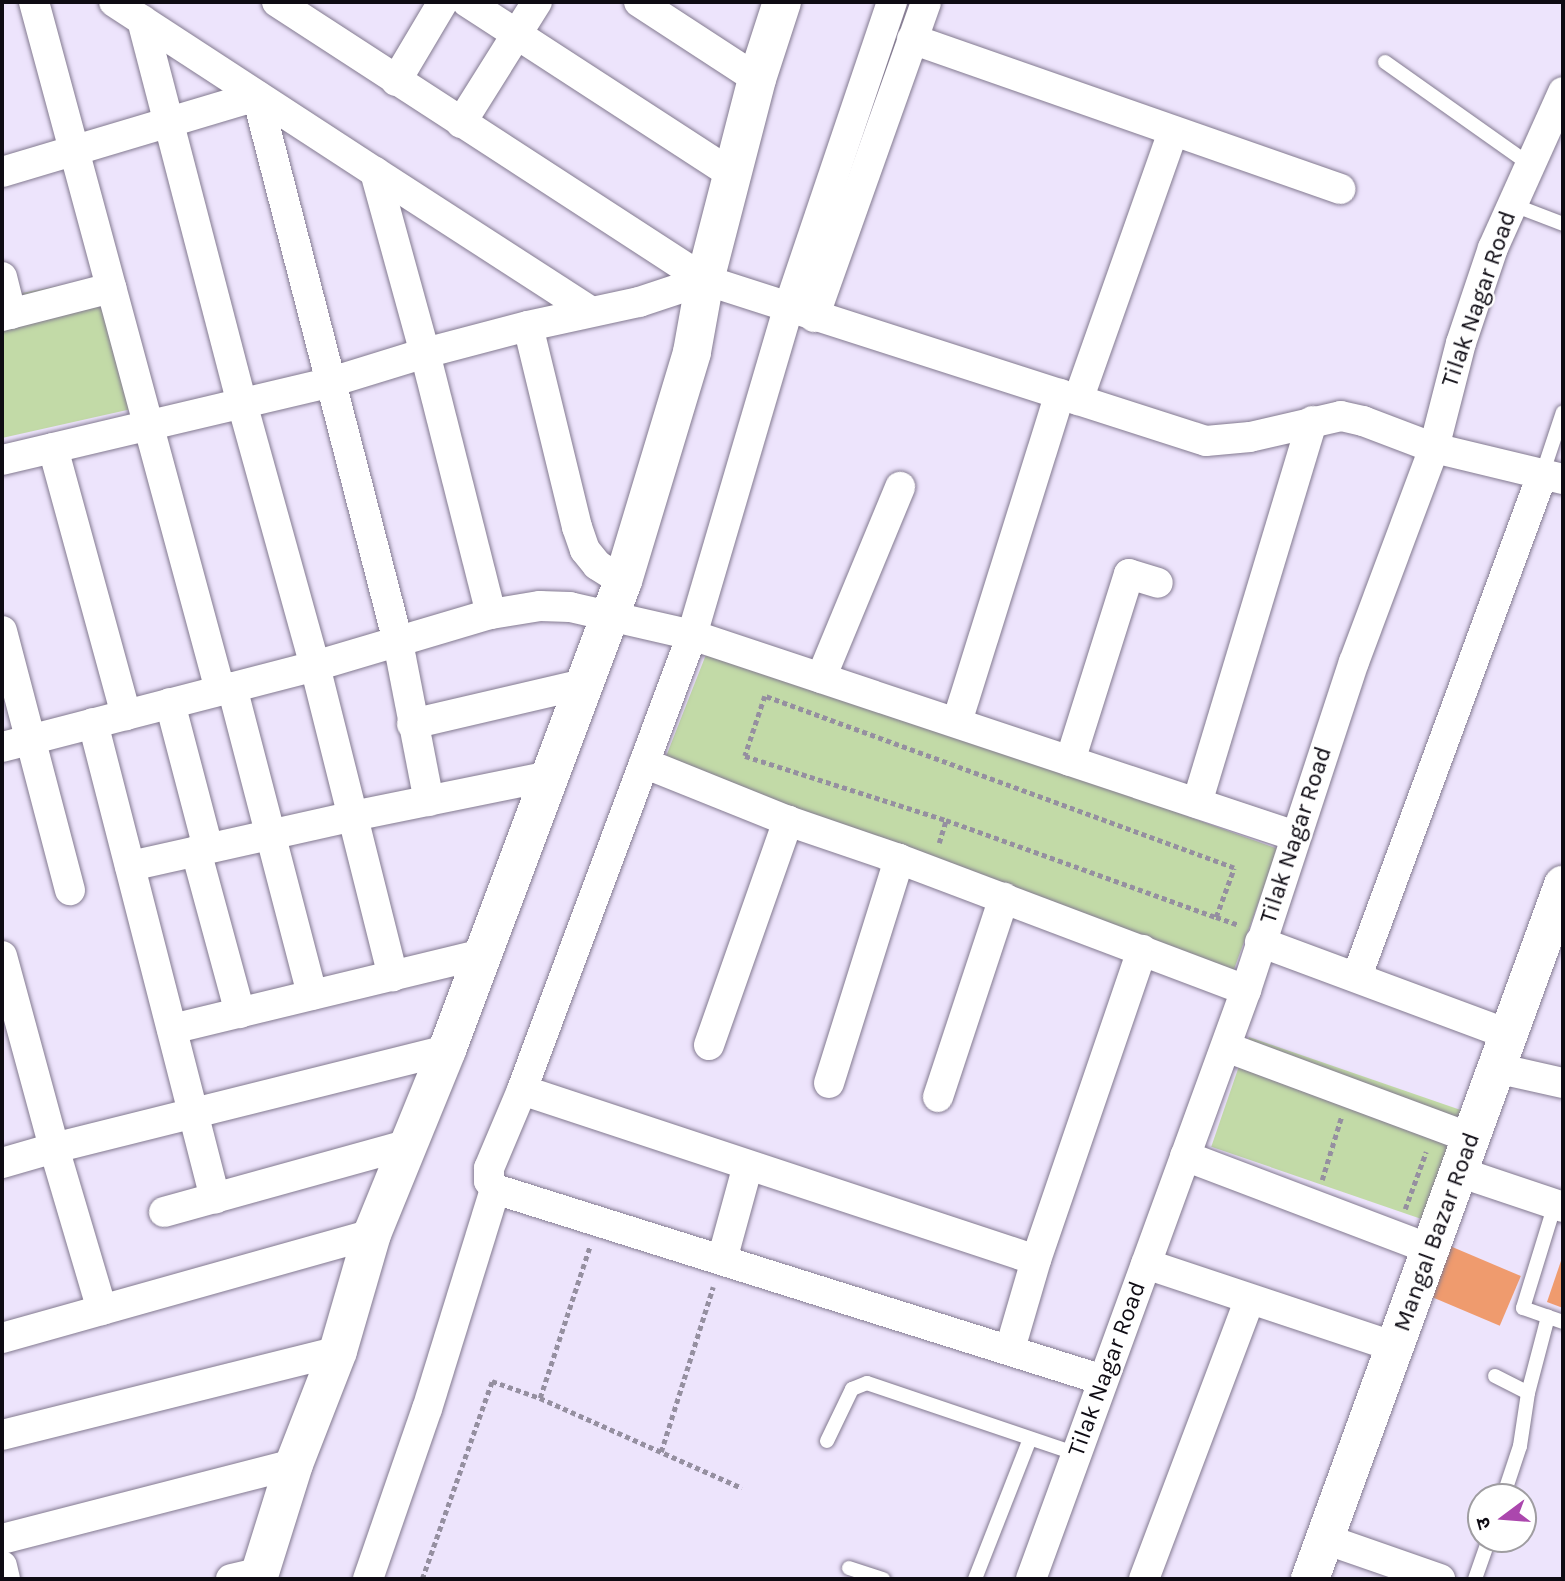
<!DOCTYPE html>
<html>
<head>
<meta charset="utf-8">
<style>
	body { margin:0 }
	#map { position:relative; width:1565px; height:1581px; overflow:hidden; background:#ede4fc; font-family:Karla,"Noto Sans Devanagari",sans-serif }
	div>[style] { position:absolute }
	.green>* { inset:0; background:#c2daa7; transform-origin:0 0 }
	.building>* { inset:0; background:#ef9b6e; transform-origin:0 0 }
	.path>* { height:4.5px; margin-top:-2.25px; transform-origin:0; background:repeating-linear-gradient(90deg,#958fa0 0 5px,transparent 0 8.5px) }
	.roads { filter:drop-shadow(0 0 2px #837a90) drop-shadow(0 0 2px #837a90) }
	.lane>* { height:14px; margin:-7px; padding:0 7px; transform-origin:7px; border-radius:7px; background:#fff }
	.street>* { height:30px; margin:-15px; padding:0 15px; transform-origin:15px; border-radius:15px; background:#fff }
	.secondary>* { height:38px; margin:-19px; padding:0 19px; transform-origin:19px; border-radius:19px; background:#fff }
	span { translate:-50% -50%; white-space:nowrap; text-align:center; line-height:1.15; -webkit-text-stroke:5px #fff; paint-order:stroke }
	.street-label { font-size:24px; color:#0e0b13 }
	.frame { position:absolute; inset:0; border:4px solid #0e0b13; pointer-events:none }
	.north { position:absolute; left:1467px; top:1483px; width:70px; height:70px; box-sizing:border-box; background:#fff; border:2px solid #9f9da1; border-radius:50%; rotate:254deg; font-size:19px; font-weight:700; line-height:28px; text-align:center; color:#0e0b13 }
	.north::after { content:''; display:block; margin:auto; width:24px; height:32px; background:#ab47ad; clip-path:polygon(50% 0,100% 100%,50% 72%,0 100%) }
</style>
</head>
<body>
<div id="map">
	<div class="green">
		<i style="clip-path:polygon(108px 276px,145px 406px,2px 438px,2px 297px)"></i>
		<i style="clip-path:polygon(707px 652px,1003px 750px,1278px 849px,1233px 972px,665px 759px)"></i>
		<i style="left:1249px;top:1037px;width:230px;height:116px;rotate:19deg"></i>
	</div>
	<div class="building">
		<i style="left:1450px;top:1246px;width:77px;height:54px;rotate:23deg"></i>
		<i style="clip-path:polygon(1563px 1255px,1563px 1308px,1547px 1302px)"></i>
	</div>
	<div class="path">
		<i style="left:939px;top:843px;width:24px;rotate:-73deg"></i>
		<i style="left:1216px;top:917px;width:52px;rotate:-69.8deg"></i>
		<i style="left:1234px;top:868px;width:500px;rotate:-159.9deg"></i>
		<i style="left:765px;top:696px;width:63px;rotate:108.4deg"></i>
		<i style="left:745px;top:756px;width:211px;rotate:17.7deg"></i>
		<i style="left:946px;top:820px;width:287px;rotate:19.8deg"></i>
		<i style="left:1216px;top:917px;width:24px;rotate:19deg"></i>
		<i style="left:1322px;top:1180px;width:65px;rotate:-73deg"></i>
		<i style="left:1405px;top:1209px;width:61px;rotate:-69.8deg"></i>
		<i style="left:540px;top:1398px;width:160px;rotate:-71.8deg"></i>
		<i style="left:661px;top:1452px;width:173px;rotate:-72.5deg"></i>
		<i style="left:422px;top:1579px;width:210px;rotate:-70.5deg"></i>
		<i style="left:492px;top:1381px;width:51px;rotate:19.5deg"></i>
		<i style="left:540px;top:1398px;width:221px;rotate:24deg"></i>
	</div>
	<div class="roads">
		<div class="lane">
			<i style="left:1385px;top:62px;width:176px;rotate:35.3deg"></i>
			<i style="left:1511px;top:204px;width:56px;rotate:21deg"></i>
			<i style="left:1542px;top:475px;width:66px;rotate:-71.6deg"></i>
			<i style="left:1555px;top:1204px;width:109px;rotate:107.1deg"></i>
			<i style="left:1523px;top:1308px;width:42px;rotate:19.3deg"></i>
			<i style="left:1495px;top:1376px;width:37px;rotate:27deg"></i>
			<i style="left:1528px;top:1393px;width:54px;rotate:98.6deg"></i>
			<i style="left:1520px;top:1446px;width:54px;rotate:108.4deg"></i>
			<i style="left:1528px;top:1393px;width:79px;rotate:-75.3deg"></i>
			<i style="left:827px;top:1441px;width:58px;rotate:-64.3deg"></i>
			<i style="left:852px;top:1389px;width:16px;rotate:-22deg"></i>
			<i style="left:867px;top:1383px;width:222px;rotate:18.7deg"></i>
			<i style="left:849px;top:1568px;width:36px;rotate:18deg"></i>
			<i style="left:975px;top:1579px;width:150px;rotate:-68.6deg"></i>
			<i style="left:1475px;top:1579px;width:42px;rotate:-70.7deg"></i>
		</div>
		<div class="street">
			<i style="left:34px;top:2px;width:713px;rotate:74.87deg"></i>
			<i style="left:114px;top:2px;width:311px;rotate:33.1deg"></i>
			<i style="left:375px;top:172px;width:188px;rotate:74.6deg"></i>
			<i style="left:425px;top:353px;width:269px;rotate:75.8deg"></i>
			<i style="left:277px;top:2px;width:510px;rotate:33.01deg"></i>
			<i style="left:705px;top:280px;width:526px;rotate:17.82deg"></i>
			<i style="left:1206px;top:441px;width:44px;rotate:-5.2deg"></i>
			<i style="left:1250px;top:437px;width:93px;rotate:-13deg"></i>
			<i style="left:1341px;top:416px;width:23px;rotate:13deg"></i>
			<i style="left:1363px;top:421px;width:76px;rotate:20.8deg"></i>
			<i style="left:1434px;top:448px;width:133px;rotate:13.5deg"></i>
			<i style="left:467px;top:2px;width:316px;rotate:33deg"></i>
			<i style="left:639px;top:2px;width:141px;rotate:33.1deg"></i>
			<i style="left:892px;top:2px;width:324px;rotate:108.7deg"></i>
			<i style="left:788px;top:309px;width:340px;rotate:106.4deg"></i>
			<i style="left:692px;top:635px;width:486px;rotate:110.5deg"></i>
			<i style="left:522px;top:1090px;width:85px;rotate:112.9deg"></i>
			<i style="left:489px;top:1168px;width:13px;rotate:90deg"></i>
			<i style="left:489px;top:1181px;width:10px;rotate:53deg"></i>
			<i style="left:495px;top:1189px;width:637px;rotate:17.44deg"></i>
			<i style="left:142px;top:20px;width:396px;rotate:75.4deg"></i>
			<i style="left:242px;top:403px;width:273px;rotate:74.5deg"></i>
			<i style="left:315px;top:666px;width:320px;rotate:75.9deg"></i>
			<i style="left:912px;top:39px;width:454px;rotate:19.3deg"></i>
			<i style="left:396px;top:81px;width:92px;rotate:-59.3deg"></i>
			<i style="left:461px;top:123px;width:143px;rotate:-57.9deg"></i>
			<i style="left:2px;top:172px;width:266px;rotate:-16.6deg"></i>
			<i style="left:257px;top:96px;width:564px;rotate:75.52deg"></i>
			<i style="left:398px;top:642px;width:162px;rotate:79deg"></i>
			<i style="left:375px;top:172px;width:256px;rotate:32.9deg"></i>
			<i style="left:2px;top:277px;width:38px;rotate:76deg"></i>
			<i style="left:2px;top:316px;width:113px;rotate:-14.4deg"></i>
			<i style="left:814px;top:317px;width:334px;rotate:-70.4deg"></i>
			<i style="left:528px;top:326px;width:207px;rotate:76.3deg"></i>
			<i style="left:577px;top:527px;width:24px;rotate:71deg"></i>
			<i style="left:585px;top:550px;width:19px;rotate:51deg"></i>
			<i style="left:597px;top:565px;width:31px;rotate:32deg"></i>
			<i style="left:1078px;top:400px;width:284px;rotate:-70.5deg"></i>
			<i style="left:53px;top:448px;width:277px;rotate:74.7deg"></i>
			<i style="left:2px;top:460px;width:338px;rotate:-13.3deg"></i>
			<i style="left:331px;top:382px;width:98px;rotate:-17.1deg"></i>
			<i style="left:425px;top:353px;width:106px;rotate:-14.7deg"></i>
			<i style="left:528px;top:326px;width:114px;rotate:-12.2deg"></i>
			<i style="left:639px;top:302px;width:70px;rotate:-18.4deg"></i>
			<i style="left:2px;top:631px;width:268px;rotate:75.3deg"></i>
			<i style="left:821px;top:678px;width:207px;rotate:-67.5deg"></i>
			<i style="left:232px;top:687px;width:318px;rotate:75.4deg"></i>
			<i style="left:170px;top:703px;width:150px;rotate:75.3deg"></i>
			<i style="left:957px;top:722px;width:344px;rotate:-72.6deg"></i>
			<i style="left:93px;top:723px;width:491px;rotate:75.6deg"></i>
			<i style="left:412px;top:724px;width:177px;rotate:-13.1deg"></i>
			<i style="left:2px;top:747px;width:323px;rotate:-14.5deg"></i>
			<i style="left:315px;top:666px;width:184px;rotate:-16.5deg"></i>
			<i style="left:491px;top:614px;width:50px;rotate:-9.3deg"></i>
			<i style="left:540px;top:606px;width:30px;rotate:2deg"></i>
			<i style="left:570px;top:607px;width:125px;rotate:12.9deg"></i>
			<i style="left:692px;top:635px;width:636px;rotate:18.43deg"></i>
			<i style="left:1070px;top:761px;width:196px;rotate:-72.5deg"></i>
			<i style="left:1129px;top:574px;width:30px;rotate:17deg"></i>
			<i style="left:644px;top:763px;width:155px;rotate:21.9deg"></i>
			<i style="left:788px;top:821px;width:117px;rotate:18.9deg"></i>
			<i style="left:899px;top:859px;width:371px;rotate:20.7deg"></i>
			<i style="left:1197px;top:803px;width:399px;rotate:-73.2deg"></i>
			<i style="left:196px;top:851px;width:168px;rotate:74.8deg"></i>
			<i style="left:130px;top:866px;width:229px;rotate:-12.6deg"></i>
			<i style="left:353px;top:816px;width:201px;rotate:-11.5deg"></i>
			<i style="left:1260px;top:942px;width:265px;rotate:20.4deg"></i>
			<i style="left:2px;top:956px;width:199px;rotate:74.8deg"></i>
			<i style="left:54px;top:1148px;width:54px;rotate:163.9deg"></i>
			<i style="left:1357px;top:976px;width:534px;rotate:-69.73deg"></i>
			<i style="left:172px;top:1029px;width:320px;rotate:-13.6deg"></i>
			<i style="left:709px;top:1045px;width:238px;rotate:-70.6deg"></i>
			<i style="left:1226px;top:1047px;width:261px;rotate:20.4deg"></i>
			<i style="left:1496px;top:1068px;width:69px;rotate:12.6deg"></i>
			<i style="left:829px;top:1083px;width:235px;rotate:-72.6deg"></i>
			<i style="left:522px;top:1090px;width:541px;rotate:18.3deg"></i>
			<i style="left:938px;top:1097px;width:210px;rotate:-71.7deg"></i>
			<i style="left:1185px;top:1156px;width:262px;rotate:20.8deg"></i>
			<i style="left:1459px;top:1172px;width:110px;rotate:18.6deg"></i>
			<i style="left:164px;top:1212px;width:254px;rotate:-15.5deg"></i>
			<i style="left:722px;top:1260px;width:98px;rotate:-74.7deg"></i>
			<i style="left:1146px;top:1264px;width:262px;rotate:18.4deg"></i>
			<i style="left:102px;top:1310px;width:169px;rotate:-106.5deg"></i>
			<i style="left:54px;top:1148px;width:405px;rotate:-14deg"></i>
			<i style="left:2px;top:1338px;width:384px;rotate:-15.7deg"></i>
			<i style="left:1010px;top:1349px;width:93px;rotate:-73.7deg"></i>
			<i style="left:1036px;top:1260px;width:328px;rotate:-71.1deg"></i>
			<i style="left:2px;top:1435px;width:346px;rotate:-14deg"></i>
			<i style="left:2px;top:1539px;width:301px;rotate:-14.4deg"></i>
			<i style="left:1325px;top:1539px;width:122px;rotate:19.2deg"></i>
			<i style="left:2px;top:1566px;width:13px;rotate:77deg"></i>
			<i style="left:231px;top:1579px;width:31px;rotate:-13deg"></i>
			<i style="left:368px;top:1579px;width:180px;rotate:-70.9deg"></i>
			<i style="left:427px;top:1409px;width:230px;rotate:-72.8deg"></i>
			<i style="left:1031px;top:1579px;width:627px;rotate:-69.95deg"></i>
			<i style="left:1246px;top:990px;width:345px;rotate:-71.8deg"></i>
			<i style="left:1354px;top:662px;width:228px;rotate:-69.5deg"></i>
			<i style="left:1434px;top:448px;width:108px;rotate:-75.6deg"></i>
			<i style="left:1461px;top:343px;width:100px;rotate:-71.4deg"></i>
			<i style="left:1493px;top:248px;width:171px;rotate:-65.8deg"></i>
			<i style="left:1144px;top:1579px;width:299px;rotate:-69.3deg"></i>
		</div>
		<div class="secondary">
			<i style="left:258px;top:1579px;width:121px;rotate:-72.6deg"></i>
			<i style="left:294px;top:1464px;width:121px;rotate:-68.7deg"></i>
			<i style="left:338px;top:1351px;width:122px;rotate:-73.8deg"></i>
			<i style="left:372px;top:1234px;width:199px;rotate:-67.8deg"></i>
			<i style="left:447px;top:1050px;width:501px;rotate:-69.43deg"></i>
			<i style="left:623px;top:581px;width:239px;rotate:-73.2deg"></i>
			<i style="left:692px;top:352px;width:73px;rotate:-79.8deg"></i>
			<i style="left:705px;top:280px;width:208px;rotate:-75.5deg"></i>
			<i style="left:757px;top:79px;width:81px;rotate:-72deg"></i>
			<i style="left:1310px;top:1579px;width:739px;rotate:-69.97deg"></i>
		</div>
	</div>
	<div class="street-label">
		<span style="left:1479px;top:299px;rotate:-71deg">Tilak Nagar Road</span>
		<span style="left:1296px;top:835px;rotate:-72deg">Tilak Nagar Road</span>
		<span style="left:1437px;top:1232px;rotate:-70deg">Mangal Bazar Road</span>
		<span style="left:1107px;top:1369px;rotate:-70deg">Tilak Nagar Road</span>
	</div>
	<div class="frame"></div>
	<div class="north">उ</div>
</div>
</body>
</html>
